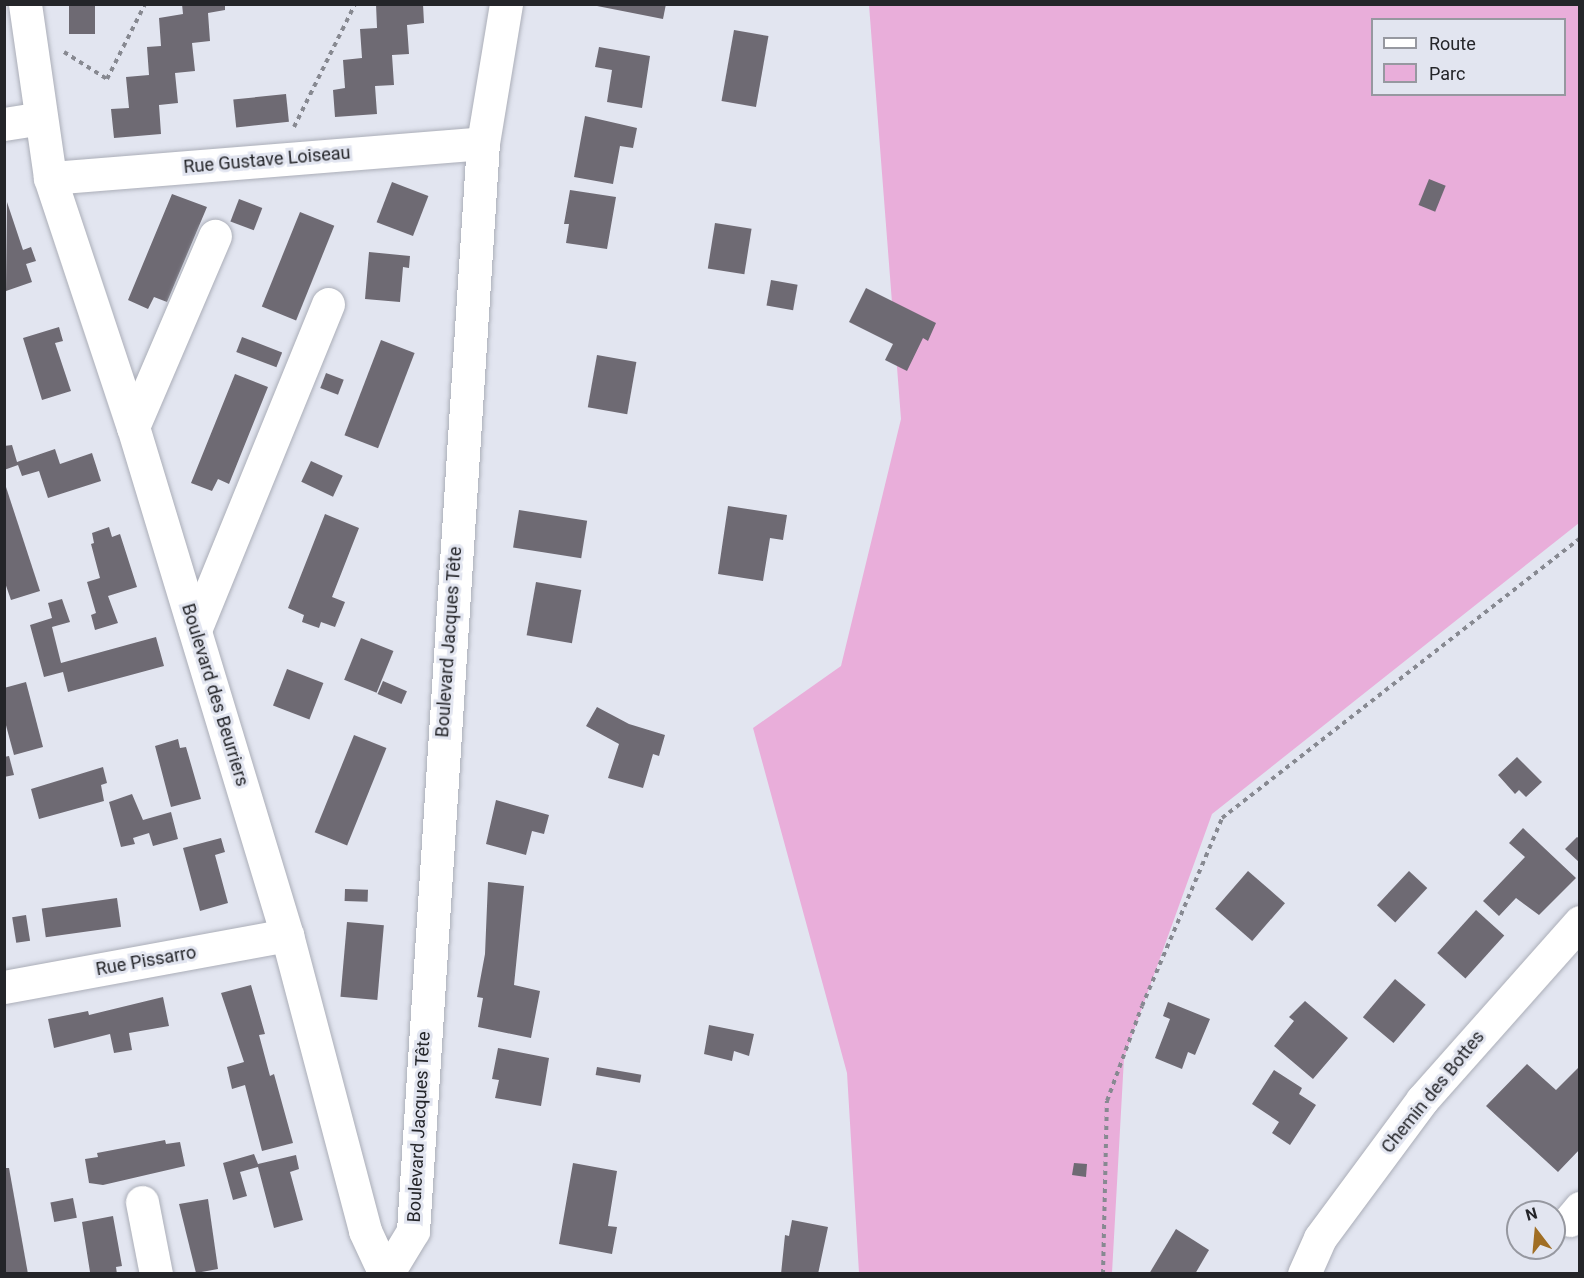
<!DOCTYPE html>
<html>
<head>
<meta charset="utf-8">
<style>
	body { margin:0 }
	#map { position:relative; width:1584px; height:1278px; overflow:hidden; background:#e2e5f0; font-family:Roboto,sans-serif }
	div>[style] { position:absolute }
	.green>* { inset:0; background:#e9aeda }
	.building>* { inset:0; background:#6e6a73; transform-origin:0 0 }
	.path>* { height:4px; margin-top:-2px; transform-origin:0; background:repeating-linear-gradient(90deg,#878991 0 4.5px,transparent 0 9px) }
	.roads { filter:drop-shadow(0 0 2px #abaeb8) drop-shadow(0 0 2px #abaeb8) }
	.minor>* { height:33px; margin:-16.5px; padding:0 16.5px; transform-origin:16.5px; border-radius:16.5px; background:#fff }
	span { translate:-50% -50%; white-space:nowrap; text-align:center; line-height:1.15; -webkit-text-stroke:6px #e2e5f0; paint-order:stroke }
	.street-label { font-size:18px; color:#242529 }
	.frame { position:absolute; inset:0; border:6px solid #242529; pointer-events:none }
	.legend { position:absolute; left:1371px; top:18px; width:195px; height:78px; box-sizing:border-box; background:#e2e5f0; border:2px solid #9698a0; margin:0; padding:8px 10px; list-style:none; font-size:18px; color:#242529 }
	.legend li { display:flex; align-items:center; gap:12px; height:30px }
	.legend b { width:30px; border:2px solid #9698a0 }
	.north { position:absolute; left:1506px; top:1200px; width:60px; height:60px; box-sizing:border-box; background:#e2e5f0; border:2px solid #9698a0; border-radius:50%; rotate:344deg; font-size:16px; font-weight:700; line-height:24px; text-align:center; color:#242529 }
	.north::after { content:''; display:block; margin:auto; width:21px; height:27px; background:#a06e24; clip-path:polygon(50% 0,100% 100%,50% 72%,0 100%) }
</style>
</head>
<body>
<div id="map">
	<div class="green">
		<i style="clip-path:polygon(evenodd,869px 5px,1579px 5px,1579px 523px,1212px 814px,1124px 1058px,1112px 1273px,859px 1273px,847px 1073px,753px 728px,841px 666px,901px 419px,869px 5px,1372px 20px,1564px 20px,1564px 94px,1372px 94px,1372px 20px)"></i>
	</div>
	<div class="building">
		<i style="left:69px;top:4px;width:26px;height:30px"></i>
		<i style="clip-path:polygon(182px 4px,225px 4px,225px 10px,208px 13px,210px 41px,192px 43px,195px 71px,175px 73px,178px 103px,159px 105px,161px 134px,114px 138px,111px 109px,129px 108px,126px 77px,149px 75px,147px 47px,161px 46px,159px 18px,183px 14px)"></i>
		<i style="clip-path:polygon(376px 4px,423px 4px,424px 23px,407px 25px,409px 54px,392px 55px,394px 85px,375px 86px,377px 114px,335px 117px,333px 90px,345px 88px,343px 60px,362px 58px,360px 29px,377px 28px)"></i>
		<i style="clip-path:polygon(587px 4px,666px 4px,663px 19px)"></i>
		<i style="left:734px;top:30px;width:35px;height:72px;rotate:10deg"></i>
		<i style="clip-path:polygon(599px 47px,650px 56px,642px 108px,607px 102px,612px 70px,595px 67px)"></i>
		<i style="left:286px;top:94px;width:28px;height:53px;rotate:84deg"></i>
		<i style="clip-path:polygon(585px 116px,637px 128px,633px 148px,620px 146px,613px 184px,574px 177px)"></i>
		<i style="left:1429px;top:179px;width:18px;height:28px;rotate:22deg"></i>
		<i style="left:392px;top:182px;width:39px;height:43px;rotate:21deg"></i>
		<i style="clip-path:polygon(570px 190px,616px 197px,607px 249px,566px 243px,569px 224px,564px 224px)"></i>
		<i style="clip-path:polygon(172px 194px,207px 207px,167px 302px,154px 297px,148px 309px,128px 300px)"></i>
		<i style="left:239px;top:199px;width:25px;height:24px;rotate:21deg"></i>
		<i style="clip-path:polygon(7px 202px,23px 250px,31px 247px,36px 261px,26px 264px,32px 282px,6px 291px)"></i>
		<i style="left:300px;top:212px;width:37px;height:102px;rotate:22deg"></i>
		<i style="left:715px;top:223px;width:37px;height:46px;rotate:9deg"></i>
		<i style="clip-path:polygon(369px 252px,410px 256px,409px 268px,403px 267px,400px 302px,365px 299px)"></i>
		<i style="left:771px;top:280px;width:27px;height:26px;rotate:10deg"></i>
		<i style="clip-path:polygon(866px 288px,936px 323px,928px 341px,923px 338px,907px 371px,885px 360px,893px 344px,849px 322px)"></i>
		<i style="clip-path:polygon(59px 327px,63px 341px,55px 343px,71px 391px,42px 400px,23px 338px)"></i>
		<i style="left:242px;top:337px;width:43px;height:16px;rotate:21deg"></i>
		<i style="left:381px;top:340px;width:36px;height:102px;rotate:21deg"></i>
		<i style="left:597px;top:355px;width:40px;height:53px;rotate:10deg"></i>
		<i style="left:326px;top:373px;width:19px;height:16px;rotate:21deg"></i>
		<i style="clip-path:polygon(235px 374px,268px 387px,229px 484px,218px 479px,212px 491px,191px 483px)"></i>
		<i style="clip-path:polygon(12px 445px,17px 462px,55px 449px,60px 464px,92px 453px,101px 481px,48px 498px,39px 471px,22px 476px,18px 465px,4px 470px,4px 446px)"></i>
		<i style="left:311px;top:461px;width:35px;height:23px;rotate:25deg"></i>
		<i style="clip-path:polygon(5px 484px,40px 591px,11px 600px,4px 580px)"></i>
		<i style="clip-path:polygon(728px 506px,787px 515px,783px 540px,770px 538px,763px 581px,718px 574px)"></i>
		<i style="left:519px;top:510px;width:69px;height:38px;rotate:9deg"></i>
		<i style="clip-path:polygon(325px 514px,359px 528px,332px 597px,345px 602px,335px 627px,321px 622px,319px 628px,302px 622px,304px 615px,288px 608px)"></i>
		<i style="clip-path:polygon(109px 527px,112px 537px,120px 534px,137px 587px,108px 596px,118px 623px,95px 630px,91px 615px,96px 613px,87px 582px,100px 578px,91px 544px,94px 543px,92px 533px)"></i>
		<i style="left:536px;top:582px;width:46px;height:54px;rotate:10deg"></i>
		<i style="clip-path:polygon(62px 599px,70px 622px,52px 627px,61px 663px,156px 637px,164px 666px,68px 692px,63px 672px,44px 677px,30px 625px,52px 618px,48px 603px)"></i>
		<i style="left:361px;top:638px;width:35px;height:45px;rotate:22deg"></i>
		<i style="left:287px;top:669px;width:39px;height:39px;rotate:21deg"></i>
		<i style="left:383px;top:681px;width:26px;height:14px;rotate:23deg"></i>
		<i style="clip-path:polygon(26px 682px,43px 747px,14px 755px,4px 718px,4px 688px)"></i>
		<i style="clip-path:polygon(597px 707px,629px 724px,665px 735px,659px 756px,653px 754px,643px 788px,608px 778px,619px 744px,586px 726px)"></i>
		<i style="left:354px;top:735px;width:35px;height:105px;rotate:22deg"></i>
		<i style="clip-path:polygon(178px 739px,180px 748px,186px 747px,201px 799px,171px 807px,155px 746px)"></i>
		<i style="clip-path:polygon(9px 756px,14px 775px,4px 777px,4px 757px)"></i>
		<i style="clip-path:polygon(1517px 757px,1542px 782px,1526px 797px,1519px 790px,1515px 794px,1498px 775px)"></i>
		<i style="clip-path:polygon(103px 767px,107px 783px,101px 785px,104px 801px,39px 819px,31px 789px)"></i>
		<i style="clip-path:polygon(132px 794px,143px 820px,171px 812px,178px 839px,153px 846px,149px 833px,133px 838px,135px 844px,121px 847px,109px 802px)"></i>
		<i style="clip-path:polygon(496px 800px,549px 815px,544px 834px,532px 831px,526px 855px,486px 844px)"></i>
		<i style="clip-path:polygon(1523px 828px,1576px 878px,1539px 915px,1516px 898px,1499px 916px,1483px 901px,1525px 857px,1509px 843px)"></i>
		<i style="clip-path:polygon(1577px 837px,1580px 839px,1580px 863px,1565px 849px)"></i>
		<i style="clip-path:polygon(221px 838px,225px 852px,215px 855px,228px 903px,200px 911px,183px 848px)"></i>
		<i style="left:1248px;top:871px;width:49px;height:50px;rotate:41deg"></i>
		<i style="left:1409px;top:871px;width:25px;height:47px;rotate:43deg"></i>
		<i style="clip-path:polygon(488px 882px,524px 886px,514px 985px,540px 991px,531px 1038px,478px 1027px,483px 998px,477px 997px,485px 954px)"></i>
		<i style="left:345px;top:889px;width:23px;height:12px;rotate:2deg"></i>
		<i style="left:117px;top:898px;width:29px;height:76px;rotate:82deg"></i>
		<i style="left:1476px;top:910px;width:38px;height:58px;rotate:42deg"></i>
		<i style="left:26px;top:915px;width:26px;height:14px;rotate:81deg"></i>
		<i style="left:347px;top:922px;width:37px;height:75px;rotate:5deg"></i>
		<i style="left:1395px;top:979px;width:40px;height:50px;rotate:40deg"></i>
		<i style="clip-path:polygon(251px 985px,265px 1034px,259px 1035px,270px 1076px,274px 1074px,293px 1143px,262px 1151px,245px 1085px,232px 1089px,227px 1067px,244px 1062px,221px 993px)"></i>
		<i style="clip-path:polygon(163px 997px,169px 1026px,129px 1033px,132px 1050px,114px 1053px,110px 1034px,54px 1048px,48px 1019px,88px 1011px,89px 1015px)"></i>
		<i style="clip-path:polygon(1305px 1001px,1348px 1038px,1313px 1079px,1274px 1046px,1294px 1021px,1289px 1017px)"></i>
		<i style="clip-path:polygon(1168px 1002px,1210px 1019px,1195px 1055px,1188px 1052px,1182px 1069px,1155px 1058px,1170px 1019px,1163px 1016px)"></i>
		<i style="clip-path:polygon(709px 1025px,754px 1034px,749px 1056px,734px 1051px,732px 1061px,704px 1054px)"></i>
		<i style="clip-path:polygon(498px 1048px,549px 1058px,541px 1106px,495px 1098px,499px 1080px,492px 1079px)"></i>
		<i style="clip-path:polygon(1527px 1064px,1556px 1090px,1580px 1066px,1580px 1149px,1558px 1172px,1486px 1106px)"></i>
		<i style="left:597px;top:1067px;width:45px;height:8px;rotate:10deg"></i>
		<i style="clip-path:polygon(1274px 1070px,1302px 1088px,1299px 1094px,1316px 1105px,1290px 1145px,1272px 1133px,1279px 1122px,1252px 1104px)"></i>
		<i style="clip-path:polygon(165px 1140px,166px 1144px,180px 1142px,185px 1166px,103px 1185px,89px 1183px,85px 1159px,98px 1157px,97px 1153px)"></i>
		<i style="clip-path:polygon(254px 1154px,258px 1164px,296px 1155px,299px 1169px,290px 1172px,303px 1220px,274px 1228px,258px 1167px,240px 1172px,247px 1196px,233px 1200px,223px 1163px)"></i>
		<i style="clip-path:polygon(573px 1163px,617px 1171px,608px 1226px,617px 1227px,612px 1254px,559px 1244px)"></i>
		<i style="clip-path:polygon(1074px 1163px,1087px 1164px,1086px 1177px,1072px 1175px)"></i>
		<i style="clip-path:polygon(4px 1168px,9px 1168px,28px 1274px,4px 1274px)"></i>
		<i style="left:73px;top:1198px;width:20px;height:23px;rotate:79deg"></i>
		<i style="clip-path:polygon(208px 1199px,218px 1269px,196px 1273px,179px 1204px)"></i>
		<i style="clip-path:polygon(113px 1216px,122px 1266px,116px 1267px,117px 1274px,90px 1272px,82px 1222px)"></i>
		<i style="clip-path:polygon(792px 1220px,828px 1227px,818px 1274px,781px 1274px,785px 1235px,789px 1236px)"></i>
		<i style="clip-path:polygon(1176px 1229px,1209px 1250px,1195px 1274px,1149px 1274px)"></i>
	</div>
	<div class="path">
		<i style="left:64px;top:52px;width:51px;rotate:32.1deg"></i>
		<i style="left:107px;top:79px;width:84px;rotate:-63.1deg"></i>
		<i style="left:294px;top:127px;width:137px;rotate:-63.6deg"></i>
		<i style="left:1103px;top:1274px;width:173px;rotate:-88.7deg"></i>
		<i style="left:1107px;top:1101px;width:101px;rotate:-69.8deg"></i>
		<i style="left:1142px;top:1006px;width:204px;rotate:-66.9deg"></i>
		<i style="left:1222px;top:818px;width:454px;rotate:-38deg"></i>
	</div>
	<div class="roads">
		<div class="minor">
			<i style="left:25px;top:4px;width:176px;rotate:81.8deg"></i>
			<i style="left:50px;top:178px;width:262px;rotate:71.6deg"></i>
			<i style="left:133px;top:427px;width:531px;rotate:73.14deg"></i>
			<i style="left:287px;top:935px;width:306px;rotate:75.2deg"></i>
			<i style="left:365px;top:1231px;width:47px;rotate:65.1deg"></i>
			<i style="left:4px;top:124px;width:37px;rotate:-9deg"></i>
			<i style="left:50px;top:178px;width:434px;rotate:-4.6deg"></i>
			<i style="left:133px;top:427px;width:208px;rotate:-66.8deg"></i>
			<i style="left:195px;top:630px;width:352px;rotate:-67.8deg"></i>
			<i style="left:4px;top:987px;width:288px;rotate:-10.4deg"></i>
			<i style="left:142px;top:1202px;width:73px;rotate:79deg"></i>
			<i style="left:1570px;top:1220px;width:16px;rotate:-50deg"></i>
			<i style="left:387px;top:1274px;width:50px;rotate:-58.8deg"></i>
			<i style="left:413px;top:1231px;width:1090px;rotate:-86.32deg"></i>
			<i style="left:483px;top:143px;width:141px;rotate:-80.6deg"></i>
			<i style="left:1304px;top:1274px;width:39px;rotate:-66deg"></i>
			<i style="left:1320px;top:1238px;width:172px;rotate:-53.5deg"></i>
			<i style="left:1422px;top:1100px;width:238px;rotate:-48.4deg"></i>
		</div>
	</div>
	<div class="street-label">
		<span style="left:267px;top:160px;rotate:-5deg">Rue Gustave Loiseau</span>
		<span style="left:449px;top:642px;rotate:-86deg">Boulevard Jacques Tête</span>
		<span style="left:215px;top:695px;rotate:73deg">Boulevard des Beurriers</span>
		<span style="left:146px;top:961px;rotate:-10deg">Rue Pissarro</span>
		<span style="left:1433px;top:1092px;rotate:-51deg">Chemin des Bottes</span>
		<span style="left:419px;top:1127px;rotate:-87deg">Boulevard Jacques Tête</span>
	</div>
	<div class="frame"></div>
	<ul class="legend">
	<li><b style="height:8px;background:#fff"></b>Route</li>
	<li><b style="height:16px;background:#e9aeda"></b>Parc</li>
	</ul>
	<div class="north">N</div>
</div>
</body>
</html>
